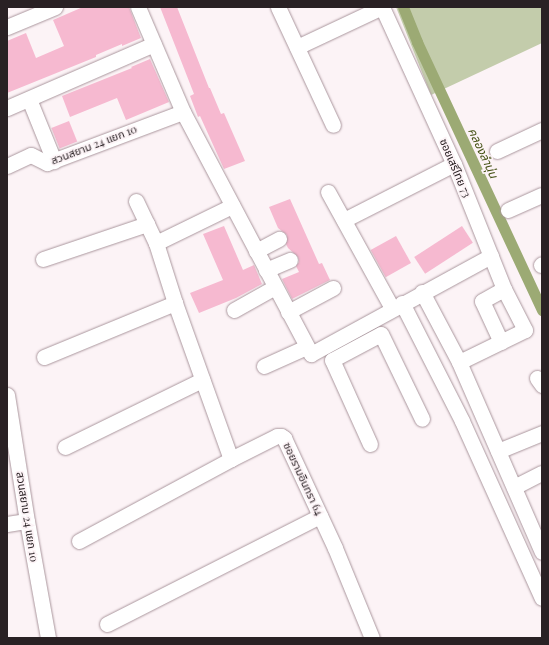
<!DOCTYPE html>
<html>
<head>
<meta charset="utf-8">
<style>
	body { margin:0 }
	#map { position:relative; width:549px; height:645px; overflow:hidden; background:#fcf3f6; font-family:"Playfair Display","Noto Sans Thai",serif }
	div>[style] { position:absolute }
	.green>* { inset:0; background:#c3ccab }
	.canal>* { height:11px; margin:-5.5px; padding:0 5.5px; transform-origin:5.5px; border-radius:5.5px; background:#9caa74 }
	.building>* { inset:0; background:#f6b9d0; transform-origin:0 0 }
	.roads { filter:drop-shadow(0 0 1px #aa969d) drop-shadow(0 0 1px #aa969d) }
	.minor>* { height:15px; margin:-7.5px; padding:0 7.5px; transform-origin:7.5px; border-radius:7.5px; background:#fff }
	span { translate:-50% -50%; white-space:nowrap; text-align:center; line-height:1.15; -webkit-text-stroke:3.5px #fcf3f6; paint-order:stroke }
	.street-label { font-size:11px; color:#292124 }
	.water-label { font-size:12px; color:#455215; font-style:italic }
	.frame { position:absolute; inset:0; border:8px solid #292124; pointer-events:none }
</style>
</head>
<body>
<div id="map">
	<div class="green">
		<i style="clip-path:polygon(396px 7px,542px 7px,542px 43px,431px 95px)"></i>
	</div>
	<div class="canal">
		<i style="left:403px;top:7px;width:38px;rotate:68deg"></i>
		<i style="left:417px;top:42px;width:296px;rotate:65deg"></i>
	</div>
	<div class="building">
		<i style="clip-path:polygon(83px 7px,129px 7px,141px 38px,122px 46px,122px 44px,96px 55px,96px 57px,7px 93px,7px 41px,26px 33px,36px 58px,64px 46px,53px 20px)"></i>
		<i style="clip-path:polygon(160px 7px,177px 7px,209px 88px,210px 88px,221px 114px,224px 113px,245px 161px,224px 169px,200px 116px,198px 117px,190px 96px,194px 94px)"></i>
		<i style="clip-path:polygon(150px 59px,169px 102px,126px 120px,117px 98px,70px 117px,62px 96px,132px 68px,131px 67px)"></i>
		<i style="left:69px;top:121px;width:22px;height:19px;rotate:68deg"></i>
		<i style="clip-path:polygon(290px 199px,319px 264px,322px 263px,330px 280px,292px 299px,282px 279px,299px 272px,296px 266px,299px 262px,298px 257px,288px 248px,286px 244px,287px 235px,278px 228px,269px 207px)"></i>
		<i style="clip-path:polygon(224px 226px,243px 270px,254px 265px,262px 284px,236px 298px,199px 313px,190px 293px,223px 280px,203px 234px)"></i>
		<i style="left:462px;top:226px;width:20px;height:57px;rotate:57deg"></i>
		<i style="left:396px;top:236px;width:31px;height:29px;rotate:61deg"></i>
	</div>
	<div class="roads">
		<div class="minor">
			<i style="left:138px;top:7px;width:114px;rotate:66.8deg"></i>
			<i style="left:183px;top:112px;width:274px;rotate:62.1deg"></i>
			<i style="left:311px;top:354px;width:205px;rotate:-28.6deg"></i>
			<i style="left:278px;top:7px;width:130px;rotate:65deg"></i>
			<i style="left:382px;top:7px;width:173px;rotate:65.4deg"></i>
			<i style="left:454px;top:164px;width:135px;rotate:68.2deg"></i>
			<i style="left:504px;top:289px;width:46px;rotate:62.9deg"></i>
			<i style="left:525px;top:330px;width:73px;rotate:154.1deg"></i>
			<i style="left:7px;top:27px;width:52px;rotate:-22.6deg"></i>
			<i style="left:297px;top:47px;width:94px;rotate:-25.2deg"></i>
			<i style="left:29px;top:99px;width:67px;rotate:68deg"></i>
			<i style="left:7px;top:108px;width:160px;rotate:-23.5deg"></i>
			<i style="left:497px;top:151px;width:50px;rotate:-25deg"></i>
			<i style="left:7px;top:166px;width:26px;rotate:-25deg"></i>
			<i style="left:31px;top:155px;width:18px;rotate:27deg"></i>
			<i style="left:47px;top:163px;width:145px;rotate:-20.6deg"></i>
			<i style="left:328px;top:192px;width:132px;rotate:61.1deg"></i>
			<i style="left:136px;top:201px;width:47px;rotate:64.5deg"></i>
			<i style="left:156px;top:243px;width:63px;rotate:72.4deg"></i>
			<i style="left:175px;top:303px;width:166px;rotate:70.3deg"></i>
			<i style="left:508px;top:210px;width:37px;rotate:-24deg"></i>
			<i style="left:344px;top:220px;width:123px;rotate:-27deg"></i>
			<i style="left:156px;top:243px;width:85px;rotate:-26deg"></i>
			<i style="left:256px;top:251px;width:26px;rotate:-28deg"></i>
			<i style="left:43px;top:259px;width:110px;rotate:-18.6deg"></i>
			<i style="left:541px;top:265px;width:1px;rotate:-45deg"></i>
			<i style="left:266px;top:270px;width:26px;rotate:-23deg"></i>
			<i style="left:422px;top:292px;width:79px;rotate:62.1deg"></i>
			<i style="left:459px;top:362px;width:207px;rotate:66.4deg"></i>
			<i style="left:402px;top:303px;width:132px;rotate:63deg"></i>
			<i style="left:462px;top:421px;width:194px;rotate:65.7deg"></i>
			<i style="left:234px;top:310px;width:47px;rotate:-29.3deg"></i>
			<i style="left:288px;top:312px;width:51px;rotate:-28.1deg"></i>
			<i style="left:501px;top:342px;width:45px;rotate:-114.9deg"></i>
			<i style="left:482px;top:301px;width:25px;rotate:-29deg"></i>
			<i style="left:44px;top:357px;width:142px;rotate:-22.4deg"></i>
			<i style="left:264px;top:366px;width:46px;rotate:-24.3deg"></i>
			<i style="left:537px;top:378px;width:9px;rotate:54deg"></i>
			<i style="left:7px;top:395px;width:128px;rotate:81deg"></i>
			<i style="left:27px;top:521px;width:119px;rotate:79.8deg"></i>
			<i style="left:370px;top:444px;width:92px;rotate:-114.3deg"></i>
			<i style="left:332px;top:360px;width:55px;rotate:-28deg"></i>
			<i style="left:381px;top:334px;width:94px;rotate:64.2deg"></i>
			<i style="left:65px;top:447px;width:153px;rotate:-26.1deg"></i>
			<i style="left:498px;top:451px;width:48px;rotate:-22.2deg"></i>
			<i style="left:514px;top:487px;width:31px;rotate:-27deg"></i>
			<i style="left:7px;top:524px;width:20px;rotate:-9deg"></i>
			<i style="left:79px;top:541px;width:173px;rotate:-28.3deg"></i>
			<i style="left:231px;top:459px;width:51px;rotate:-26.6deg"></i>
			<i style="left:277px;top:436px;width:4px"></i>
			<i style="left:281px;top:436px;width:4px;rotate:34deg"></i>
			<i style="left:284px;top:438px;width:121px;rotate:65.1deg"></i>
			<i style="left:335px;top:548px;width:97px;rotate:67.7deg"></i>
			<i style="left:107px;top:624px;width:239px;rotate:-26.9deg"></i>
		</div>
	</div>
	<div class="street-label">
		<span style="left:94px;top:145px;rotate:-21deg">สวนสยาม 24 แยก 10</span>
		<span style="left:455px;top:168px;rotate:67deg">ซอยเสรีไทย 73</span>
		<span style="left:303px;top:479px;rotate:65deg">ซอยรามอินทรา 64</span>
		<span style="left:27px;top:517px;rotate:81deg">สวนสยาม 24 แยก 10</span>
	</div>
	<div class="water-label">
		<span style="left:483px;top:153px;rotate:65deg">คลองลำนุ่น</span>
	</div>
	<div class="frame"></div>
</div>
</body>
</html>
